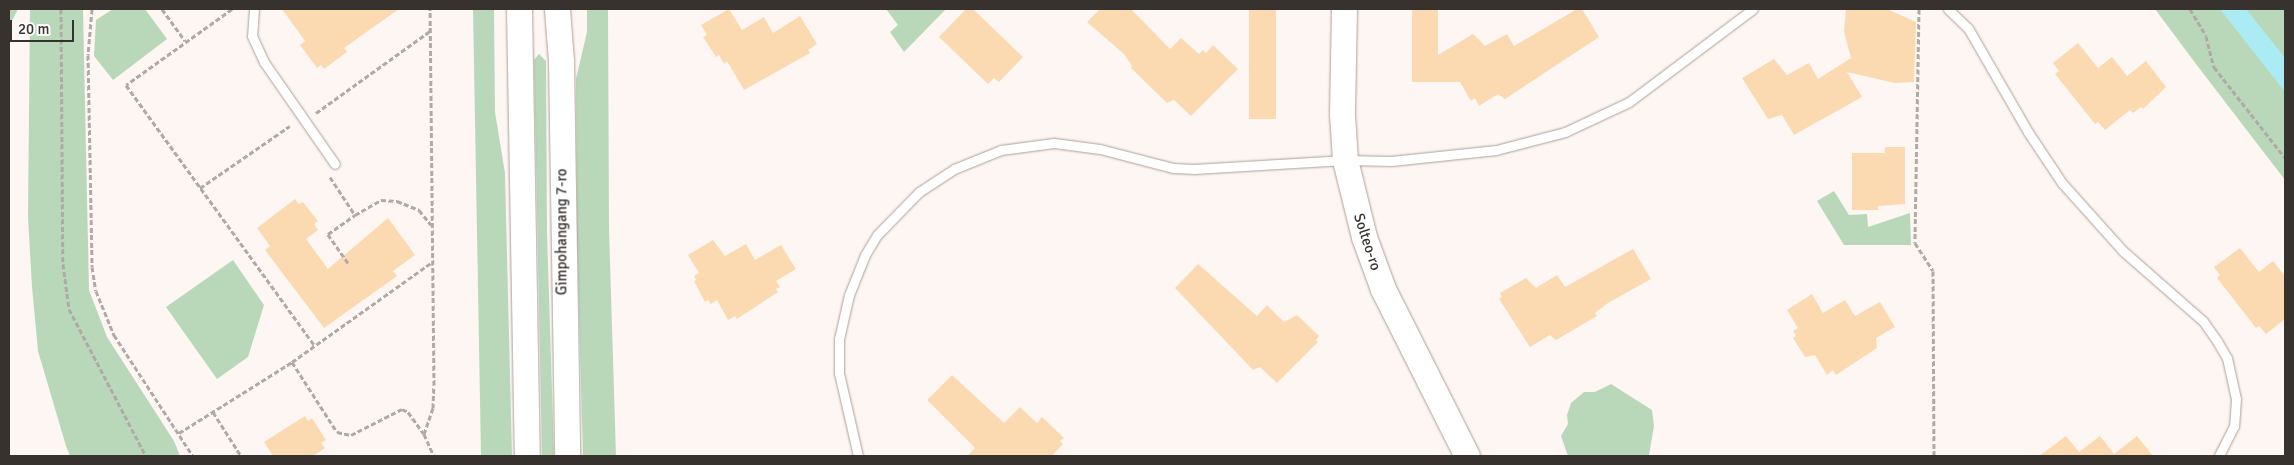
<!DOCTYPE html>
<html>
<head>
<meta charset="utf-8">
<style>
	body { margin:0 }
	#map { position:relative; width:2294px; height:465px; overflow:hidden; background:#fdf6f3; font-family:Signika,sans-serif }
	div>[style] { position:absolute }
	.green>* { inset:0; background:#b9d8ba }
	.water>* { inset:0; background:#abebf3 }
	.building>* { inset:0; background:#fcdab1; transform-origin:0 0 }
	.path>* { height:3px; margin-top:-1.5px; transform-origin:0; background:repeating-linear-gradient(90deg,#b0a9a6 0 5px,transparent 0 7.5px) }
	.roads { filter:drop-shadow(0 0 1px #ae9f96) drop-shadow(0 0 1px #ae9f96) }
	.lane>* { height:9px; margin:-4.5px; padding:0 4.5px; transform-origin:4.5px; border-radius:4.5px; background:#fff }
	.secondary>* { height:25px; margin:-12.5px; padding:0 12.5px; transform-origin:12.5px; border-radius:12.5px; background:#fff }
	span { translate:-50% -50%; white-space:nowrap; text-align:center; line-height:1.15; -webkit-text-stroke:4px #fff; paint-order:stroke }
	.street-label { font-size:15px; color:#38322e }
	.frame { position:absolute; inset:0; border:10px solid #38322e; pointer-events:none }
	.scale { position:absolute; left:10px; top:20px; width:64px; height:22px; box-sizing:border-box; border:2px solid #38322e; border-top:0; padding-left:6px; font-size:15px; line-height:18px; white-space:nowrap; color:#38322e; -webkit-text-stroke:4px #fff; paint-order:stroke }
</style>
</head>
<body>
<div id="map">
	<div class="green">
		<i style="clip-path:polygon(9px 9px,18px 9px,9px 27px)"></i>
		<i style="clip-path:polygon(30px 9px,83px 9px,89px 290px,107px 337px,174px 441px,180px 456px,70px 456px,66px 446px,38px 351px,32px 287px,28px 217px)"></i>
		<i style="clip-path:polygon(113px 9px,145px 9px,167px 39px,113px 80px,94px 56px,96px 20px)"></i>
		<i style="clip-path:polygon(473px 9px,494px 9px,495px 112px,505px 173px,512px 456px,481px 456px)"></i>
		<i style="clip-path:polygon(587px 9px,608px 9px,609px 229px,616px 456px,583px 456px,577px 242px,576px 79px,587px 32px)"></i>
		<i style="clip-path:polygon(886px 9px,946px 9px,904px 52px,890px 32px,898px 25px)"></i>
		<i style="clip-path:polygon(2155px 9px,2285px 9px,2285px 180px,2196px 64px)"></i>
		<i style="clip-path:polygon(539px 54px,546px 61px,547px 232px,554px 456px,542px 456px,534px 60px)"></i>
		<i style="clip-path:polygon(1834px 191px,1849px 215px,1867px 214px,1868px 227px,1910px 213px,1911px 245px,1844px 245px,1817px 201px)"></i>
		<i style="clip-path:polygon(233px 260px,264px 305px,248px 357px,217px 379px,166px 307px)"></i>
		<i style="clip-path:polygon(1611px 384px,1652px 410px,1654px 426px,1649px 455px,1568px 456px,1561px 436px,1568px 424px,1567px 415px,1571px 403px,1584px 392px,1595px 392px)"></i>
	</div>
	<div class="water">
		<i style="clip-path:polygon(2220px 9px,2246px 9px,2285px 58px,2285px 92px)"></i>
	</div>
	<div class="building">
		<i style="clip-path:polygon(282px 9px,399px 9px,344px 48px,347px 52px,324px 69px,321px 65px,317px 68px,300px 45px,305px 41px)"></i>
		<i style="clip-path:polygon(729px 9px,742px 30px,764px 17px,773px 33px,800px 16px,817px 44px,808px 50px,810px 53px,744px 90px,727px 61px,724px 64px,719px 55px,716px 57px,703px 37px,707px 35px,701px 25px)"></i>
		<i style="clip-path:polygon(966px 9px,973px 9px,1023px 57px,999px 82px,994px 78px,988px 84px,939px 37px)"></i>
		<i style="clip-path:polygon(1100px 9px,1131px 9px,1170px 49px,1181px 38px,1199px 54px,1203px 50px,1206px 53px,1213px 45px,1238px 69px,1191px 116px,1174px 100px,1167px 103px,1131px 68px,1132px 66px,1124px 54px,1087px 22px)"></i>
		<i style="left:1249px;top:9px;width:27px;height:110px"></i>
		<i style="clip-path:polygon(1412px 9px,1438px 9px,1438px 55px,1473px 34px,1485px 46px,1507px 34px,1514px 46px,1577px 9px,1582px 9px,1599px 37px,1505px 99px,1498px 94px,1479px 106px,1475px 98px,1471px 101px,1460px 82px,1412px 82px)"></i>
		<i style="clip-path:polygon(1846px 9px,1887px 9px,1916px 22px,1914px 82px,1895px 83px,1847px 72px,1862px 97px,1794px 135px,1782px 115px,1768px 119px,1742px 78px,1774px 59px,1787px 75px,1809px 63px,1818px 79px,1851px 58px,1844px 32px)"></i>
		<i style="clip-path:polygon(2078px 43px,2098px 68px,2112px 57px,2127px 76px,2146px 61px,2166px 87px,2143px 109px,2141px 107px,2133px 113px,2130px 110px,2105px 130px,2098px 122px,2095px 124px,2055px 74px,2059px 71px,2053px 63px)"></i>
		<i style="clip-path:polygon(1885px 147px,1905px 147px,1905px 204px,1878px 206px,1878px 210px,1852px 210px,1852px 153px,1885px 153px)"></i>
		<i style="clip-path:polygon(295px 199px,299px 204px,303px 202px,318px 221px,314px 224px,318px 230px,306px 239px,328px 269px,388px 218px,415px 255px,393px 271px,397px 276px,324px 328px,265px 250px,270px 246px,257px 228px)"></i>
		<i style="clip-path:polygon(713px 240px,725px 256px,746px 244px,755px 260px,781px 245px,796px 269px,776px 281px,780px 287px,776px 289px,778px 292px,737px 319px,735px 316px,728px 320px,717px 300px,711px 304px,708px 300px,705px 302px,694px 281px,696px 280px,694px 276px,699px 273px,688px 255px)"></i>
		<i style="clip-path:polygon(2240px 248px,2259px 272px,2273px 261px,2285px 276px,2285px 319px,2266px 334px,2259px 326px,2256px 328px,2217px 278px,2220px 275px,2214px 267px)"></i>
		<i style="clip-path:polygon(1633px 249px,1651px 279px,1608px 303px,1595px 313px,1597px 316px,1556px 340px,1550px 335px,1530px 347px,1499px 299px,1502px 297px,1500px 293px,1526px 278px,1536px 288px,1557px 275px,1565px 287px)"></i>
		<i style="clip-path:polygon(1198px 264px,1257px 316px,1267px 305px,1284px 322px,1297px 315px,1319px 336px,1316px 340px,1318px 342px,1277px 383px,1260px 367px,1253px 370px,1175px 288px)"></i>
		<i style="clip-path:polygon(1812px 294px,1823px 313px,1845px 300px,1855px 316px,1880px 302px,1895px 327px,1876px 338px,1877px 348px,1836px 375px,1833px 370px,1827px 375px,1815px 355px,1805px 357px,1793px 338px,1796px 336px,1793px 331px,1798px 328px,1787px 310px)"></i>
		<i style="clip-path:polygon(952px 375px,1004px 423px,1020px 407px,1037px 423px,1042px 417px,1064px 438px,1060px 441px,1063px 444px,1052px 456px,967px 456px,975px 448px,927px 400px)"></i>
		<i style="clip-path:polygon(305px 416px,308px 421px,312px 418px,326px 440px,321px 443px,325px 448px,313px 456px,273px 456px,264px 442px)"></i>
		<i style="clip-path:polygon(2066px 436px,2079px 452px,2100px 436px,2114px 454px,2137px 436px,2153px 456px,2039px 456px)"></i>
	</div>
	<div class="path">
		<i style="left:61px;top:9px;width:255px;rotate:89.6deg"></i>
		<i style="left:63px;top:264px;width:45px;rotate:82.4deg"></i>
		<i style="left:69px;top:309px;width:166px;rotate:62.4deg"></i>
		<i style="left:92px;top:9px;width:46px;rotate:95deg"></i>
		<i style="left:88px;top:55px;width:212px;rotate:88.9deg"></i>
		<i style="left:92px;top:267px;width:24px;rotate:81deg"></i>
		<i style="left:96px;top:291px;width:48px;rotate:67.8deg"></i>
		<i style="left:114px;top:335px;width:145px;rotate:56.9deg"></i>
		<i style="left:162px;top:9px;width:39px;rotate:54deg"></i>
		<i style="left:232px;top:9px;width:130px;rotate:144.4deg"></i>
		<i style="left:126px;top:85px;width:322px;rotate:54.1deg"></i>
		<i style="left:1919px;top:9px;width:234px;rotate:91deg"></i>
		<i style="left:1915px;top:243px;width:33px;rotate:57deg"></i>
		<i style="left:1933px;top:271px;width:185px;rotate:89.7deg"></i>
		<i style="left:2190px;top:9px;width:31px;rotate:59deg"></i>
		<i style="left:2206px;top:36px;width:32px;rotate:76deg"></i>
		<i style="left:2214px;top:67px;width:115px;rotate:52deg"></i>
		<i style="left:316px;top:113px;width:140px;rotate:-35.7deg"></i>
		<i style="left:330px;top:177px;width:45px;rotate:56.7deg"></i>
		<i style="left:355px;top:215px;width:30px;rotate:-30deg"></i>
		<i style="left:381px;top:200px;width:16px;rotate:4deg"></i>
		<i style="left:397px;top:201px;width:24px;rotate:22deg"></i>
		<i style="left:419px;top:210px;width:19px;rotate:51deg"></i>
		<i style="left:200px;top:188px;width:109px;rotate:-34.6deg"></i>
		<i style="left:348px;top:263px;width:35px;rotate:-125deg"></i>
		<i style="left:328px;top:234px;width:33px;rotate:-35deg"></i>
		<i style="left:292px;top:362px;width:83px;rotate:57.3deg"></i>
		<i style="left:337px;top:432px;width:14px;rotate:12deg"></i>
		<i style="left:351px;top:435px;width:57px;rotate:-27deg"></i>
		<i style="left:402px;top:409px;width:7px;rotate:27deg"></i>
		<i style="left:408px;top:412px;width:27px;rotate:54deg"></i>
		<i style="left:424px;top:434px;width:24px;rotate:66deg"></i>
		<i style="left:213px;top:412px;width:52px;rotate:57.5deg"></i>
		<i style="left:179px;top:433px;width:133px;rotate:-32.1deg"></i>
		<i style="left:292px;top:362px;width:172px;rotate:-35.5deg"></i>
		<i style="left:424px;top:434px;width:28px;rotate:-71deg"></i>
		<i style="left:433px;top:408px;width:23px;rotate:-88deg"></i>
		<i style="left:434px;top:385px;width:376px;rotate:-90.6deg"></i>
	</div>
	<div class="roads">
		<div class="lane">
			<i style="left:254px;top:9px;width:27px;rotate:94deg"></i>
			<i style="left:252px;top:36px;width:29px;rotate:65deg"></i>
			<i style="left:264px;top:62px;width:124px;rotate:55.2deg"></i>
			<i style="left:1948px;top:9px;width:28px;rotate:44deg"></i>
			<i style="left:1968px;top:28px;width:120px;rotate:60deg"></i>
			<i style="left:2028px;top:132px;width:61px;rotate:56.3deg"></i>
			<i style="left:2062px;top:183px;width:91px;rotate:48.1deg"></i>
			<i style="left:2123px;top:251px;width:106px;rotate:41.2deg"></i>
			<i style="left:2203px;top:321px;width:24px;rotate:55deg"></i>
			<i style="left:2217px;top:341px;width:20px;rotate:60deg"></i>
			<i style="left:2227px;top:358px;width:42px;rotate:77.6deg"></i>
			<i style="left:2236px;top:399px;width:27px;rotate:94deg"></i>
			<i style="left:2234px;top:426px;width:34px;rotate:117deg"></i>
			<i style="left:858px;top:456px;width:85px;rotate:-102.9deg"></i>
			<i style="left:839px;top:373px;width:34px;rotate:-90deg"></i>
			<i style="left:839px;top:339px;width:45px;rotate:-77.2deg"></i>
			<i style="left:849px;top:295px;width:43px;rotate:-68.2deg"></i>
			<i style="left:865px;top:255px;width:23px;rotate:-59deg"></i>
			<i style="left:877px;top:235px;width:60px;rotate:-45.7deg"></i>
			<i style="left:919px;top:192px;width:42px;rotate:-33.3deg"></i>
			<i style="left:954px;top:169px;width:51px;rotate:-22deg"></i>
			<i style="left:1001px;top:150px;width:53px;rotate:-7.5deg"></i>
			<i style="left:1054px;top:143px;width:46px;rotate:7.4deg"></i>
			<i style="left:1100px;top:149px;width:75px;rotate:14.6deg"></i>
			<i style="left:1173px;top:168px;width:21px;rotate:3deg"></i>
			<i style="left:1194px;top:169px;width:151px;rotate:-3.4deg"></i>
			<i style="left:1345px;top:160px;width:46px;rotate:1.2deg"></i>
			<i style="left:1391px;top:161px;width:106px;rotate:-6deg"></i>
			<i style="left:1496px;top:150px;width:71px;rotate:-14.6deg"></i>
			<i style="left:1565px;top:132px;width:71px;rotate:-25.1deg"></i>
			<i style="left:1629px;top:102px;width:155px;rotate:-36.9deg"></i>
		</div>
		<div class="secondary">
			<i style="left:519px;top:9px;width:447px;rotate:89deg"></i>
			<i style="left:557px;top:9px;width:52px;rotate:85.6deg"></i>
			<i style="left:561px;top:61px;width:395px;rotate:89.1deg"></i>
			<i style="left:1344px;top:9px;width:105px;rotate:91.1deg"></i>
			<i style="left:1342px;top:114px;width:46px;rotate:86.3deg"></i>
			<i style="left:1345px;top:160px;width:79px;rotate:76.1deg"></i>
			<i style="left:1364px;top:237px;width:55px;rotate:69.9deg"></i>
			<i style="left:1383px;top:289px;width:187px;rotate:63.3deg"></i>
		</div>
	</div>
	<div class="street-label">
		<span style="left:562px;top:232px;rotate:-90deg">Gimpohangang 7-ro</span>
		<span style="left:1367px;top:242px;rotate:72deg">Solteo-ro</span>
	</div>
	<div class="frame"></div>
	<div class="scale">20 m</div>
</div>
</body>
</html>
